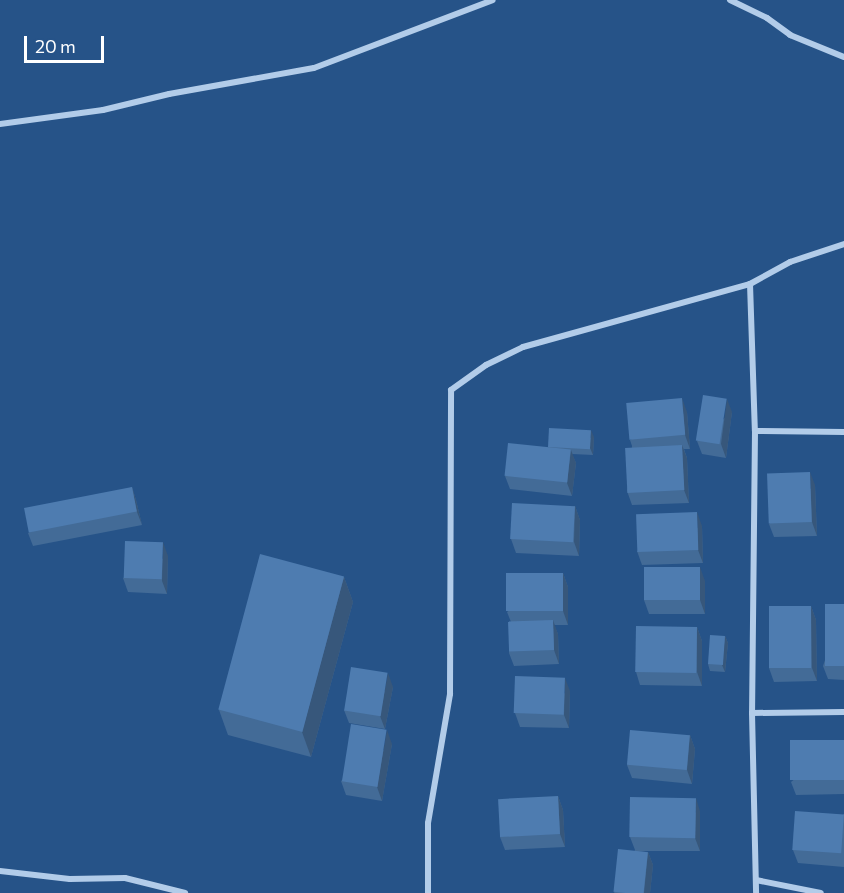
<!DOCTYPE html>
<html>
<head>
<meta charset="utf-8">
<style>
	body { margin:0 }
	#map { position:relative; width:844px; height:893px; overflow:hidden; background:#265388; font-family:Commissioner,sans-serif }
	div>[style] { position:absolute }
	.street>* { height:6px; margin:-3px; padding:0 3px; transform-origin:3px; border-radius:3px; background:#b2cce9 }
	.wall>* { inset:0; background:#436b97 }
	.shaded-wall>* { inset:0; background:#37577b }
	.building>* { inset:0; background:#4e7cb0; transform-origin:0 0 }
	span { translate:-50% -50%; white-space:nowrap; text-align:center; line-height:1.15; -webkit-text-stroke:4.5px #265388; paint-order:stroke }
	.scale { position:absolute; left:24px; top:36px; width:80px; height:27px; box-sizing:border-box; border:3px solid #fff; border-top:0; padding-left:8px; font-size:18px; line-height:21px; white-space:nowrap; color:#fff; -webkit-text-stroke:4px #265388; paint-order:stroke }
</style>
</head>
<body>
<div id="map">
	<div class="street">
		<i style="left:730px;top:0;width:41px;rotate:25.9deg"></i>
		<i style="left:767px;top:18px;width:29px;rotate:36deg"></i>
		<i style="left:790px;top:35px;width:58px;rotate:22.2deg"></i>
		<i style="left:0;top:124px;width:104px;rotate:-7.7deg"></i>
		<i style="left:103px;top:110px;width:68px;rotate:-13.6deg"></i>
		<i style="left:169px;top:94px;width:147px;rotate:-10.2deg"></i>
		<i style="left:314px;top:68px;width:191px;rotate:-20.8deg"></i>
		<i style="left:750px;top:284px;width:147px;rotate:88.1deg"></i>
		<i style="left:755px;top:431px;width:282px;rotate:90.6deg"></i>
		<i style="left:752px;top:713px;width:180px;rotate:88.7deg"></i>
		<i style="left:755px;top:431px;width:89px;rotate:0.6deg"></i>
		<i style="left:752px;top:713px;width:92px;rotate:-0.6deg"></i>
		<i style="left:0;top:871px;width:70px;rotate:6.5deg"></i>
		<i style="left:70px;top:879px;width:55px;rotate:-1deg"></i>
		<i style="left:125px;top:878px;width:62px;rotate:14deg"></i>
		<i style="left:756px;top:880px;width:66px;rotate:11.3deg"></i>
		<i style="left:428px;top:893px;width:70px;rotate:-90deg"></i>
		<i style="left:428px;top:823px;width:131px;rotate:-80.3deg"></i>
		<i style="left:450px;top:694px;width:304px;rotate:-89.8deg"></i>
		<i style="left:451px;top:390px;width:43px;rotate:-35.5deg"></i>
		<i style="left:486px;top:365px;width:41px;rotate:-25.9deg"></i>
		<i style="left:523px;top:347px;width:236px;rotate:-15.5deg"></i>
		<i style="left:750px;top:284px;width:46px;rotate:-28.8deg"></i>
		<i style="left:790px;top:262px;width:57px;rotate:-18.4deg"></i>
	</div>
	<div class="wall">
		<i style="clip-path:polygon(687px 412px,690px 449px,684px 449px,687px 458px,689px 503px,632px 505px,627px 491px,632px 446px,630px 440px)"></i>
		<i style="clip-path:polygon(732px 412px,726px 458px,702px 454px,697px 441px)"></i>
		<i style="clip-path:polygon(594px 437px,593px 455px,572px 454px,576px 463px,572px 496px,510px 489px,505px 476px,549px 447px)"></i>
		<i style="clip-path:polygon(815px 485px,817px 536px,774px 537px,769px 524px)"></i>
		<i style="clip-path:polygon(132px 487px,136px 500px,142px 525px,33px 546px,28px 533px)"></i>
		<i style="clip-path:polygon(575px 506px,580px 520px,579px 556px,516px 553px,511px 539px)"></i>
		<i style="clip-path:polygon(702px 526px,703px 563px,642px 565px,637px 551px)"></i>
		<i style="clip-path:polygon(168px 556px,167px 594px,128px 592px,123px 578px)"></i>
		<i style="clip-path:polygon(563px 573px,568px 587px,568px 625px,554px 625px,558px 634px,559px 664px,514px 666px,509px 653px,511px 622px,507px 612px)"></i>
		<i style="clip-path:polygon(344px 577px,353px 602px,311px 757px,228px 735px,219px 710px)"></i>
		<i style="clip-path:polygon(705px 581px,705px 614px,649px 614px,644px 600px)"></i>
		<i style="clip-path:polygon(844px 604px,844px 680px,828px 679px,823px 666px)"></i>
		<i style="clip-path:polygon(811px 606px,816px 620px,817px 681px,774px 682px,769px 668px)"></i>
		<i style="clip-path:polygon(697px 627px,702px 641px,702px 686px,640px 685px,636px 672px)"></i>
		<i style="clip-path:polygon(725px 636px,728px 643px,725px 672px,710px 671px,708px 664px)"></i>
		<i style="clip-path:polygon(393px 687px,385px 729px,349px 723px,344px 710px)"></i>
		<i style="clip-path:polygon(570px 691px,569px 728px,520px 727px,515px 713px)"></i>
		<i style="clip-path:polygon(690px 735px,695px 749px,692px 784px,632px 778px,627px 765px)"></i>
		<i style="clip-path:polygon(844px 740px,844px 794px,796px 795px,791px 782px)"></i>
		<i style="clip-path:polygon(392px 744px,382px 801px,346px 795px,341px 781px)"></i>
		<i style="clip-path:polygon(558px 796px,563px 810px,565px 847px,505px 850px,500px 837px)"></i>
		<i style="clip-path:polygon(700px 811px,700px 851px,637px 851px,648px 852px,653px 865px,650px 893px,614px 893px,635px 850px,630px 837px)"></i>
		<i style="clip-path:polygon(844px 814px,844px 867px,798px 863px,793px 850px)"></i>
	</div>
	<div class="shaded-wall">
		<i style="clip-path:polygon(682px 398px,687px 412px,690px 449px,685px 435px)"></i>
		<i style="clip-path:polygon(727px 399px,732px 412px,726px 458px,721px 444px)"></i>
		<i style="clip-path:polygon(591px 430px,594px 437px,593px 455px,590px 448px)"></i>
		<i style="clip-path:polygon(682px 445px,687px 458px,689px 503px,684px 490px)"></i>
		<i style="clip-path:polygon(571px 450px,576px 463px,572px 496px,567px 483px)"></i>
		<i style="clip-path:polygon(810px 472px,815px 485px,817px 536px,812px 522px)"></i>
		<i style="clip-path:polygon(132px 487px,136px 500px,142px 525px,137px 512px)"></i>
		<i style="clip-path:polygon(575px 506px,580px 520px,579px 556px,574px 542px)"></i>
		<i style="clip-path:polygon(697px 512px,702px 526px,703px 563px,698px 550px)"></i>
		<i style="clip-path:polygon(163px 542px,168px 556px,167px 594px,162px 581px)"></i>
		<i style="clip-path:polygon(700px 567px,705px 581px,705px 614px,700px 600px)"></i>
		<i style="clip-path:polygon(563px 573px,568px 587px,568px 625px,563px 611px)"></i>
		<i style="clip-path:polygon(344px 577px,353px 602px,311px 757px,302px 732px)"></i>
		<i style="clip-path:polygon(811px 606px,816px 620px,817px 681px,812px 668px)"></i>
		<i style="clip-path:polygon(553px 620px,558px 634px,559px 664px,554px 650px)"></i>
		<i style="clip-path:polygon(697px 627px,702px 641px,702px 686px,697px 672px)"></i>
		<i style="clip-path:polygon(725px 636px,728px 643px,725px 672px,722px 665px)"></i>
		<i style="clip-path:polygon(388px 673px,393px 687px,385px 729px,380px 716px)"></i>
		<i style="clip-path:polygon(565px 678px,570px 691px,569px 728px,564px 715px)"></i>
		<i style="clip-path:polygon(387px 730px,392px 744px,382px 801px,377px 787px)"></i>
		<i style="clip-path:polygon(690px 735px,695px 749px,692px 784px,687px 770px)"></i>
		<i style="clip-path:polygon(558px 796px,563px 810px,565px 847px,560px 834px)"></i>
		<i style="clip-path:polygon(696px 798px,700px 811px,700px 851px,695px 838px)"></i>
		<i style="clip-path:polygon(648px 852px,653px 865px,650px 893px,644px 893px)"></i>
	</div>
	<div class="building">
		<i style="left:703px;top:395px;width:24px;height:46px;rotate:9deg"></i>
		<i style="left:682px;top:398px;width:37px;height:56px;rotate:85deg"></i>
		<i style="left:549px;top:428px;width:42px;height:19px;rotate:3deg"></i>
		<i style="left:508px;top:443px;width:63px;height:33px;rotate:6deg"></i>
		<i style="left:682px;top:445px;width:45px;height:57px;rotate:87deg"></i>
		<i style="left:810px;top:472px;width:50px;height:43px;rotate:88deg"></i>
		<i style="left:132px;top:487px;width:25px;height:110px;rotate:79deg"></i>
		<i style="left:512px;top:503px;width:63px;height:36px;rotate:3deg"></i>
		<i style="left:697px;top:512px;width:38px;height:61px;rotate:88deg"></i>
		<i style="left:125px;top:541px;width:38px;height:37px;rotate:2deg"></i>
		<i style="left:260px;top:554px;width:87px;height:161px;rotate:15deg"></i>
		<i style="left:644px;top:567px;width:56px;height:33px"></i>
		<i style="left:563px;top:573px;width:38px;height:57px;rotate:90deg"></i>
		<i style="left:825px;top:604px;width:19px;height:62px"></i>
		<i style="left:769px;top:606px;width:42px;height:62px"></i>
		<i style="left:553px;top:620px;width:30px;height:45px;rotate:88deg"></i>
		<i style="left:636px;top:626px;width:61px;height:46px;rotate:1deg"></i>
		<i style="left:710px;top:635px;width:15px;height:29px;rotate:4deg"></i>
		<i style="left:351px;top:667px;width:37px;height:44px;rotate:9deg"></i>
		<i style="left:515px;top:676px;width:50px;height:37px;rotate:2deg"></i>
		<i style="left:351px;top:724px;width:36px;height:58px;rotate:9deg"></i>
		<i style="left:630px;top:730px;width:60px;height:35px;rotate:5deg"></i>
		<i style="left:844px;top:740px;width:40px;height:54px;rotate:90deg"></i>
		<i style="left:558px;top:796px;width:38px;height:60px;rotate:87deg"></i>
		<i style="left:630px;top:797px;width:66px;height:40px;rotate:1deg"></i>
		<i style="left:795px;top:811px;width:49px;height:39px;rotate:4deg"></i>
		<i style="left:618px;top:849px;width:30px;height:43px;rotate:6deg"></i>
	</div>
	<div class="scale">20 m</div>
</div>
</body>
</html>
